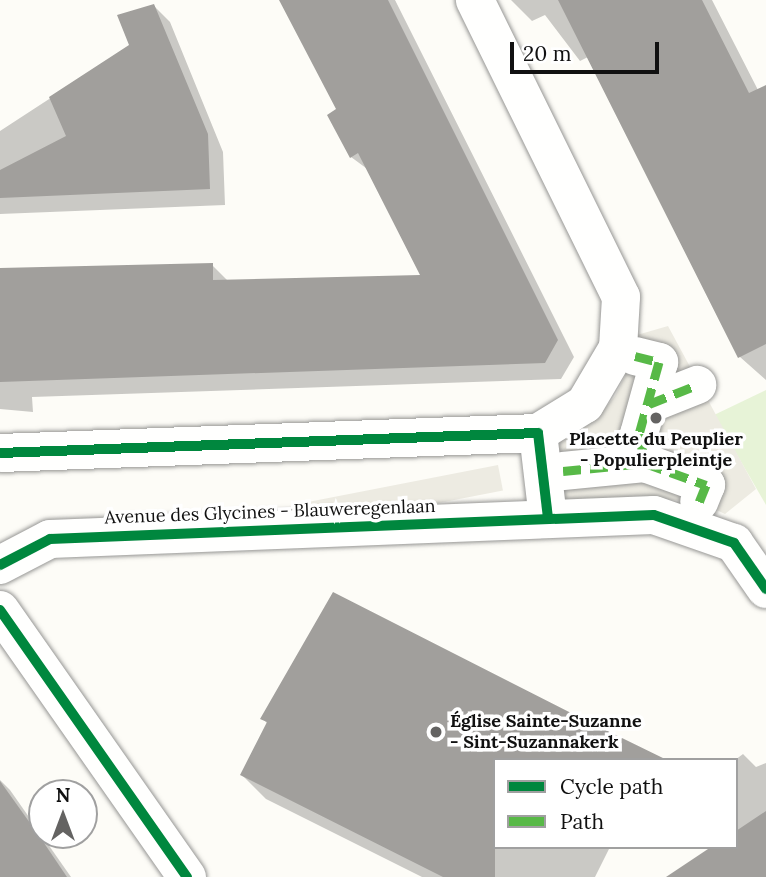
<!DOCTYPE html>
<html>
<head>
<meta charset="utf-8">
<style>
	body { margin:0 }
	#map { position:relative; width:766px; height:877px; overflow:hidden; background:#fdfcf7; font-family:Lora,serif }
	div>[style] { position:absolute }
	.green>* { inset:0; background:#e7f3d7 }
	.plaza>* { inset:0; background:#edebe2; transform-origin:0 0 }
	.shadow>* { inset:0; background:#0003 }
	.building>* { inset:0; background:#a19f9c }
	.roads { filter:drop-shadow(0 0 2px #979795) drop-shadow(0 0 2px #979795) }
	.pedestrian>* { height:38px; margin:-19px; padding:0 19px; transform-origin:19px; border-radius:19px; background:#fffffe }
	.minor>* { height:38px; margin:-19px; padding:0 19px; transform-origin:19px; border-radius:19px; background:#fffffe }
	.quiet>* { height:9px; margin-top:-4.5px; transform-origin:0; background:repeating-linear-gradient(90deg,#58b947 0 18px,transparent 0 27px) }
	.cycleway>* { height:10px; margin:-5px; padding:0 5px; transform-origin:5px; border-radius:5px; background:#00873e }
	.dots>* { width:19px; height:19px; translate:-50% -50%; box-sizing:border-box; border:4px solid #fff; border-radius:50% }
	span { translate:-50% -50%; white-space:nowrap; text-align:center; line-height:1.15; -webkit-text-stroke:7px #fff; paint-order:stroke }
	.poi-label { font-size:18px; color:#111; font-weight:700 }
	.left { translate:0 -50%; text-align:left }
	.street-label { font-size:18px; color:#111 }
	.legend { position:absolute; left:493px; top:758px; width:245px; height:91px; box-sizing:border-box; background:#fff; border:2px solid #a0a0a0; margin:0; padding:9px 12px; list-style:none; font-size:21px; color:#111 }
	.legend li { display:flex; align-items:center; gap:14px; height:35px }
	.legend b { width:35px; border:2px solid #a0a0a0 }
	.north { position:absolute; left:28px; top:779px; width:70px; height:70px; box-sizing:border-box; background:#fff; border:2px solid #a0a0a0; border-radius:50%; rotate:0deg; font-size:19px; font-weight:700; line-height:28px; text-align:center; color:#111 }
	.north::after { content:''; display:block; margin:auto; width:24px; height:32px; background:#646362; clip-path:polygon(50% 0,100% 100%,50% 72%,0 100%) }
	.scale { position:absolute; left:510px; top:42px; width:149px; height:32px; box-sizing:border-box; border:4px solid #111; border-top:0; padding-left:9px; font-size:21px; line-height:24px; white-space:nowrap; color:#111; -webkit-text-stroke:5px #fff; paint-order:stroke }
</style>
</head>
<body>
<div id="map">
	<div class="green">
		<i style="clip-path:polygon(766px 390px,766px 505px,714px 415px)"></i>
	</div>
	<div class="plaza">
		<i style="clip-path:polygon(668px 326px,756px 489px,725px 514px,699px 502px,661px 499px,562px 504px,558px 442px,595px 420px,615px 396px,635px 356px,637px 335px)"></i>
		<i style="left:498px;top:465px;width:26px;height:204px;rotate:79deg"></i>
	</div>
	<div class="shadow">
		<i style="clip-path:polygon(280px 0,395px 0,574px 357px,561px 379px,32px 397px,33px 412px,0 409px,0 270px,212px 265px,228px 281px,422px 276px,370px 171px,351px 157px,339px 110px)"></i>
		<i style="clip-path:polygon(511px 0,712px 0,758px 90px,766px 95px,766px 380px,740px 357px,588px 57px,580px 61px,545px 15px,532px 21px)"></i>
		<i style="clip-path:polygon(154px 6px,170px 22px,223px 152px,225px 205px,0 214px,0 131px,132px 45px)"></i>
		<i style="clip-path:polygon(262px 718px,495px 760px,495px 847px,610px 847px,595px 877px,422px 877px,266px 799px,242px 775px,268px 724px)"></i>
		<i style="clip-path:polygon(743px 754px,756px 767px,766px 763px,766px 877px,709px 877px,736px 847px,735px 760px)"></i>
		<i style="clip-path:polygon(0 780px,10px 790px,71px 877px,0 877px)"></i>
	</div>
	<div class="building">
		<i style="clip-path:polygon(279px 0,388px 0,558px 340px,545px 363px,0 382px,0 268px,213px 263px,213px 280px,420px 275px,358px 153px,350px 158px,327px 115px,336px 109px)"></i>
		<i style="clip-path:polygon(558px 0,702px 0,749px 93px,766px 85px,766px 344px,738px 358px)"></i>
		<i style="clip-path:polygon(154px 4px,208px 134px,210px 189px,0 198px,0 170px,66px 136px,49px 97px,129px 45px,117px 15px)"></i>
		<i style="clip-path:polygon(333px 592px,577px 716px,667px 760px,495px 760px,495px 877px,443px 877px,240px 775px,267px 722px,260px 719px)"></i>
		<i style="clip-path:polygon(0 781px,40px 837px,67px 877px,0 877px)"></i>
		<i style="clip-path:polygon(766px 811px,766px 877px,666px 877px,711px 847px,736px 847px,736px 831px)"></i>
	</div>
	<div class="roads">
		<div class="pedestrian">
			<i style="left:635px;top:356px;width:25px;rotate:14deg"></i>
			<i style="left:659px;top:362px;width:75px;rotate:105.5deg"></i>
			<i style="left:639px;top:434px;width:30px;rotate:78deg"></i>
			<i style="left:649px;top:404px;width:52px;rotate:-21.6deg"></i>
			<i style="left:563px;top:471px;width:82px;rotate:-5.6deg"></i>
			<i style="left:645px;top:463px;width:65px;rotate:19.8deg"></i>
			<i style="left:706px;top:485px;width:18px;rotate:112deg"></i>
		</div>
		<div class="minor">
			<i style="left:538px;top:433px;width:86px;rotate:83.3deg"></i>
			<i style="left:0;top:453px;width:538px;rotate:-2.13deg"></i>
			<i style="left:538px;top:433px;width:55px;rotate:-31.7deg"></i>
			<i style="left:585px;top:404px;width:65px;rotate:-59.5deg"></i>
			<i style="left:618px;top:348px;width:51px;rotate:-86.6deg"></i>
			<i style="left:621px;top:297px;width:331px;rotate:-116.2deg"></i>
			<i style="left:0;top:565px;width:56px;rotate:-27.5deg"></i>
			<i style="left:50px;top:539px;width:604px;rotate:-2.28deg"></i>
			<i style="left:654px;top:515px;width:85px;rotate:19.3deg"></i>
			<i style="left:734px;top:543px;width:56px;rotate:55.2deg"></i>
			<i style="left:0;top:610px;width:326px;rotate:55deg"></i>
		</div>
	</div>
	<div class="quiet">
		<i style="left:635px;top:356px;width:25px;rotate:14deg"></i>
		<i style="left:659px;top:362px;width:75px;rotate:105.5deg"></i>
		<i style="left:639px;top:434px;width:30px;rotate:78deg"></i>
		<i style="left:649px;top:404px;width:52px;rotate:-21.6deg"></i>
		<i style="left:563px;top:471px;width:82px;rotate:-5.6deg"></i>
		<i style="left:645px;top:463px;width:65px;rotate:19.8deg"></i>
		<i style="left:706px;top:485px;width:18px;rotate:112deg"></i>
	</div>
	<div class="cycleway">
		<i style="left:0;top:453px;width:538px;rotate:-2.13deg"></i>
		<i style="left:538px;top:433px;width:86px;rotate:83.3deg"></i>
		<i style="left:0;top:565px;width:56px;rotate:-27.5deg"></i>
		<i style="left:50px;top:539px;width:604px;rotate:-2.28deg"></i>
		<i style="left:654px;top:515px;width:85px;rotate:19.3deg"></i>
		<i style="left:734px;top:543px;width:56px;rotate:55.2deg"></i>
		<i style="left:0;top:610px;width:326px;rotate:55deg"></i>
	</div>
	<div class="dots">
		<i style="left:656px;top:418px;background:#646362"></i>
		<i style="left:436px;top:732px;background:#646362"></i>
	</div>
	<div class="poi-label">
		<span style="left:656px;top:450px">Placette du Peuplier<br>- Populierpleintje</span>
		<span class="left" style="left:450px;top:732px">Église Sainte-Suzanne<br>- Sint-Suzannakerk</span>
	</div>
	<div class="street-label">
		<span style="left:270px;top:512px;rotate:-2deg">Avenue des Glycines - Blauweregenlaan</span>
	</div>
	<ul class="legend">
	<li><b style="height:9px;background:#00873e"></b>Cycle path</li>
	<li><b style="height:9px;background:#58b947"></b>Path</li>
	</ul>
	<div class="north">N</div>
	<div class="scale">20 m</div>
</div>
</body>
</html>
